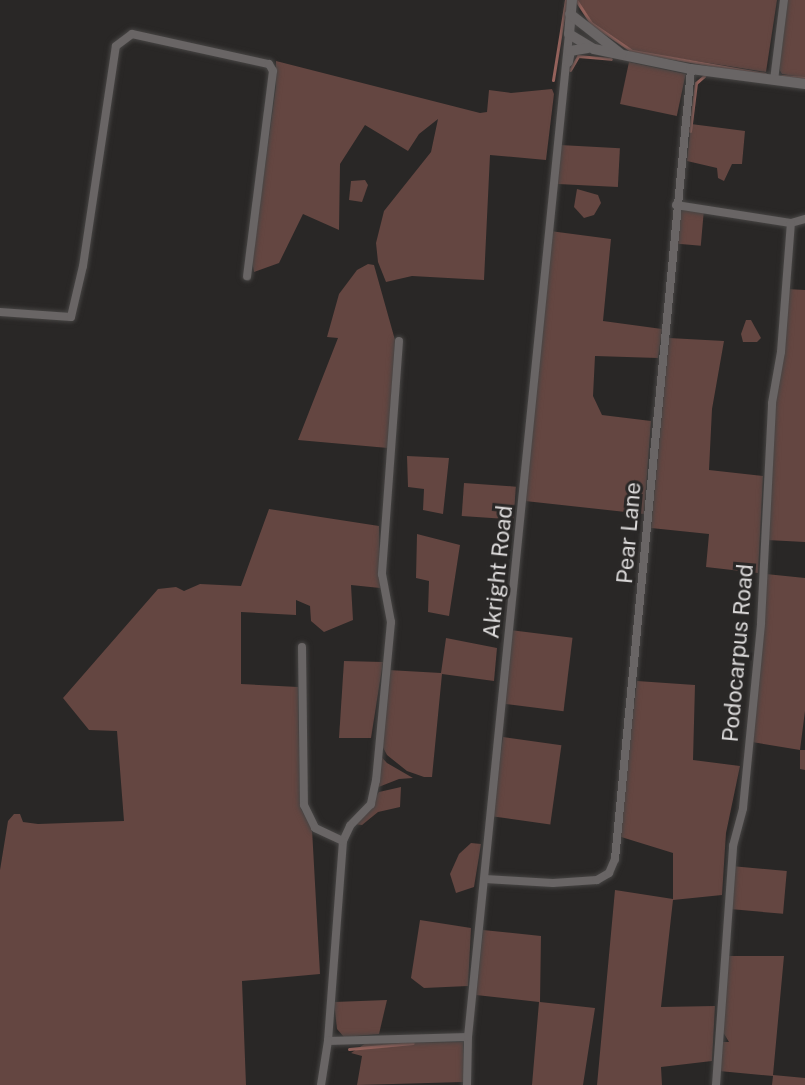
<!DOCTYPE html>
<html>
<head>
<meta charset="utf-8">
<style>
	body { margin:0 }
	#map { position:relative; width:805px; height:1085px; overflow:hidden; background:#292726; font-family:"Public Sans",sans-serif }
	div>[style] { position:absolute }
	.green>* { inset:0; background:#644641; transform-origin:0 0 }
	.stream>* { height:3px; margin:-1.5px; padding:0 1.5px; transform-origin:1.5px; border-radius:1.5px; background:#97635c }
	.roads { filter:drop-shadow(0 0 2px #474544) drop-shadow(0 0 2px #474544) }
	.minor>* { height:8px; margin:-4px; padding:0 4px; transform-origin:4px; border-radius:4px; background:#696565 }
	.tertiary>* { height:10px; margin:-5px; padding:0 5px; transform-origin:5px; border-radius:5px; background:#696565 }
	span { translate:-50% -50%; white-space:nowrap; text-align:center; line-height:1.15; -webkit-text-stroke:6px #292726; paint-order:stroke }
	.street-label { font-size:22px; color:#dcdada }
</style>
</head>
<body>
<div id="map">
	<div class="green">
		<i style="clip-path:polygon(577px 0,777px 0,766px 72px,632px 51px,597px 30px)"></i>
		<i style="clip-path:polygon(788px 0,805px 0,805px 78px,782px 74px,779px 69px)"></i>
		<i style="clip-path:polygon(276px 61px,480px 113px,487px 112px,489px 90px,511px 93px,552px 89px,554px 94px,546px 160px,490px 155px,484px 280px,412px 276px,386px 282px,378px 262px,376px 243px,384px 211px,431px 152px,438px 119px,419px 134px,408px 151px,365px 125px,340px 164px,339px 230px,303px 214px,279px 263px,254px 272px,252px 261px,276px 86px)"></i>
		<i style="left:629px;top:62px;width:58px;height:43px;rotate:12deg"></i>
		<i style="clip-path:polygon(691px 124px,745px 131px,742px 164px,732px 164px,724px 181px,718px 178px,717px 168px,687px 161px)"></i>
		<i style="left:560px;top:145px;width:60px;height:39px;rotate:3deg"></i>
		<i style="clip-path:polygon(365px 180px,368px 185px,362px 202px,349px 200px,351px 181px)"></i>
		<i style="clip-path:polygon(577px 189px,598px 195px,601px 203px,594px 215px,584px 218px,574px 207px)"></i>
		<i style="left:681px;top:208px;width:23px;height:36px;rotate:5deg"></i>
		<i style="clip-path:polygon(550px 231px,611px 239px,603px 321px,662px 329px,658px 358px,595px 356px,593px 396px,602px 415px,651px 421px,644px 514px,525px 501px)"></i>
		<i style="clip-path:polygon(368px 264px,374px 265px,395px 340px,388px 448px,298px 440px,338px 338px,327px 337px,339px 294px,357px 270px)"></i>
		<i style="clip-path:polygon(787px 289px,805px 290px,805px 542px,767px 540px,770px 416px)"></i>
		<i style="clip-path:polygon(746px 320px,751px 320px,761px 338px,757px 342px,743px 342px,741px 334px)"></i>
		<i style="clip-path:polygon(669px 338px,724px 341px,712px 409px,709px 470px,763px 476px,758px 573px,706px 567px,709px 534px,651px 528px)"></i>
		<i style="clip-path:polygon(407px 456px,449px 458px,443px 514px,423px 510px,424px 489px,408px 487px)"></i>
		<i style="left:464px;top:483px;width:52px;height:33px;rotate:4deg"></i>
		<i style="clip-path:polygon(269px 509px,379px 526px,380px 588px,351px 585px,353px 620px,324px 632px,311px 621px,310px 606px,296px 600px,296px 615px,241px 612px,241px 684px,298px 687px,300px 807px,312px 829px,320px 974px,242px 981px,246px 1085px,0 1085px,0 870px,8px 821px,14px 814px,20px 814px,23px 822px,38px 824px,124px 821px,117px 731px,89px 730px,63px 698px,158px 589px,176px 587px,184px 591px,200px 584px,241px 586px)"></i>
		<i style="clip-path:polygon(417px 534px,460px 545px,449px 616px,428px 612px,429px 581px,416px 578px)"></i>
		<i style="clip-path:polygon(766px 574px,805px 578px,805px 711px,800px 750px,805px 750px,805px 770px,800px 769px,800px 750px,752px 742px)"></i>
		<i style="left:510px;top:630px;width:63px;height:74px;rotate:7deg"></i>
		<i style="clip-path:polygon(446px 638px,497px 648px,494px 681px,442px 674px,432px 777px,424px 777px,407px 771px,387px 755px,378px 738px,377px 726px,388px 670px,441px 673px)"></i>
		<i style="clip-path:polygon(344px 661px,383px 662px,371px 738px,339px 738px)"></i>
		<i style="clip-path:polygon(637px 681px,695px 685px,693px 760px,740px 766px,726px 833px,722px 895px,673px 900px,661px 1007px,715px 1006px,712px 1061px,661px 1067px,662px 1085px,597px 1085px,615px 890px,673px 899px,673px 853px,618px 836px)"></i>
		<i style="left:503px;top:737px;width:59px;height:80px;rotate:8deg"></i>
		<i style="clip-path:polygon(376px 751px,387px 763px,413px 778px,399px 779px,376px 788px)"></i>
		<i style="clip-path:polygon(401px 787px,400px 807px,378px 812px,362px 825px,354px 824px,379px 792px)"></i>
		<i style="clip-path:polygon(471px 843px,481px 844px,474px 887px,456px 893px,450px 874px,459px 854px)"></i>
		<i style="left:731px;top:866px;width:56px;height:43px;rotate:5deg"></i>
		<i style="clip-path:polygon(420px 920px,471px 928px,468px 986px,424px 988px,411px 978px)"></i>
		<i style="clip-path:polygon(483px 930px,541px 936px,540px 1002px,595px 1008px,583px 1085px,532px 1085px,539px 1002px,476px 995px)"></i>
		<i style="clip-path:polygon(726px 956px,784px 956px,773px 1075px,805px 1078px,805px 1085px,772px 1085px,773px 1076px,719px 1071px,722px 1042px,729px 1042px,723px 1032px)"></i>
		<i style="clip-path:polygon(387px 1000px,379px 1034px,344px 1037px,337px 1029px,334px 1002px)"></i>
		<i style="clip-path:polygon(463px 1042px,464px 1082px,357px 1085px,362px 1056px,351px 1053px,366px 1043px)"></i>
	</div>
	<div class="stream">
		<i style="left:576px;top:0;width:27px;rotate:57deg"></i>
		<i style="left:591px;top:23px;width:50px;rotate:34.3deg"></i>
		<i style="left:632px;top:51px;width:135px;rotate:9.8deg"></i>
		<i style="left:570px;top:70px;width:16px;rotate:-60deg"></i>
		<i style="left:578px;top:56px;width:33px;rotate:5deg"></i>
		<i style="left:782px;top:76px;width:23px;rotate:5deg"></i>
		<i style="left:553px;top:80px;width:81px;rotate:-80.8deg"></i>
		<i style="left:690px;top:131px;width:48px;rotate:-82.9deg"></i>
		<i style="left:696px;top:83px;width:11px;rotate:-41deg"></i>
		<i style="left:349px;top:1049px;width:64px;rotate:-5.4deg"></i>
	</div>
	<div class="roads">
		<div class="minor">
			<i style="left:774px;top:80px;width:81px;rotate:-82.9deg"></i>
			<i style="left:676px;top:205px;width:116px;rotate:8.9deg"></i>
			<i style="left:791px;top:223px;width:15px;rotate:-16deg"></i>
			<i style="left:0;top:312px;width:71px;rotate:4deg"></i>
			<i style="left:71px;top:317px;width:52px;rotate:-76.8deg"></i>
			<i style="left:83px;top:266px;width:222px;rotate:-81.5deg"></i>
			<i style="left:116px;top:46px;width:20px;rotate:-37deg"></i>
			<i style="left:132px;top:34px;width:140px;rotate:12.4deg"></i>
			<i style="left:269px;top:64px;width:8px;rotate:60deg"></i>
			<i style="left:273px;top:71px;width:207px;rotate:97.2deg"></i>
			<i style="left:399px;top:341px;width:234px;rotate:94.2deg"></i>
			<i style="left:382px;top:574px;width:49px;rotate:79.4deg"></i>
			<i style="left:391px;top:622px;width:159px;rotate:95.4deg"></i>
			<i style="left:376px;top:780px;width:25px;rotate:102deg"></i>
			<i style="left:371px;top:804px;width:30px;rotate:134deg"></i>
			<i style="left:350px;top:826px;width:17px;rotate:115deg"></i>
			<i style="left:343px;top:841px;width:201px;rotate:94.3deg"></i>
			<i style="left:328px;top:1041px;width:140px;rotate:-1.6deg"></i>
			<i style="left:302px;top:647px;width:158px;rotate:89.3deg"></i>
			<i style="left:304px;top:805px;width:25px;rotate:64deg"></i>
			<i style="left:315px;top:828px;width:31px;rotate:25deg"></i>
			<i style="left:485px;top:879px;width:68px;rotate:3.4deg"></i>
			<i style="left:553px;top:883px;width:44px;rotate:-3.9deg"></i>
			<i style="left:597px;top:880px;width:14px;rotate:-30deg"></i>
			<i style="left:609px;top:873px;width:15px;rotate:-67deg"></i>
			<i style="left:615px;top:859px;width:794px;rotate:-84.5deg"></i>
			<i style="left:321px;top:1085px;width:45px;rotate:-81deg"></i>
			<i style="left:467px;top:1085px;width:48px;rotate:-88.8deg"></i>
			<i style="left:468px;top:1037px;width:1008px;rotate:-84.25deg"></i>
			<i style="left:716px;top:1085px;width:240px;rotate:-85.9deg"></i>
			<i style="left:733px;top:846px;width:39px;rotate:-75deg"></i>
			<i style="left:743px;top:808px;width:186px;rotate:-84.4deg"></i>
			<i style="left:761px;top:623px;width:220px;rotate:-87.1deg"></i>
			<i style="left:772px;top:403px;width:52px;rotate:-80deg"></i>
			<i style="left:781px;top:352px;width:129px;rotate:-85.6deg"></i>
		</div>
		<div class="tertiary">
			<i style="left:572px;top:0;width:34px;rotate:95deg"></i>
			<i style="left:569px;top:34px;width:29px;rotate:31deg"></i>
			<i style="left:594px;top:49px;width:99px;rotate:11.7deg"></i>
			<i style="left:691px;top:69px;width:115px;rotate:7.5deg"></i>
			<i style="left:570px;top:14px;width:65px;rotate:38.1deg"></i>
			<i style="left:568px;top:62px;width:11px;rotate:-80deg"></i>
			<i style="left:570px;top:51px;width:18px;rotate:-9deg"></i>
		</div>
	</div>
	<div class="street-label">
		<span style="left:629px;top:533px;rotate:-85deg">Pear Lane</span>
		<span style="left:498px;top:572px;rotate:-84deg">Akright Road</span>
		<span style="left:738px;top:653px;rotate:-85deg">Podocarpus Road</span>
	</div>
</div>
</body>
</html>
